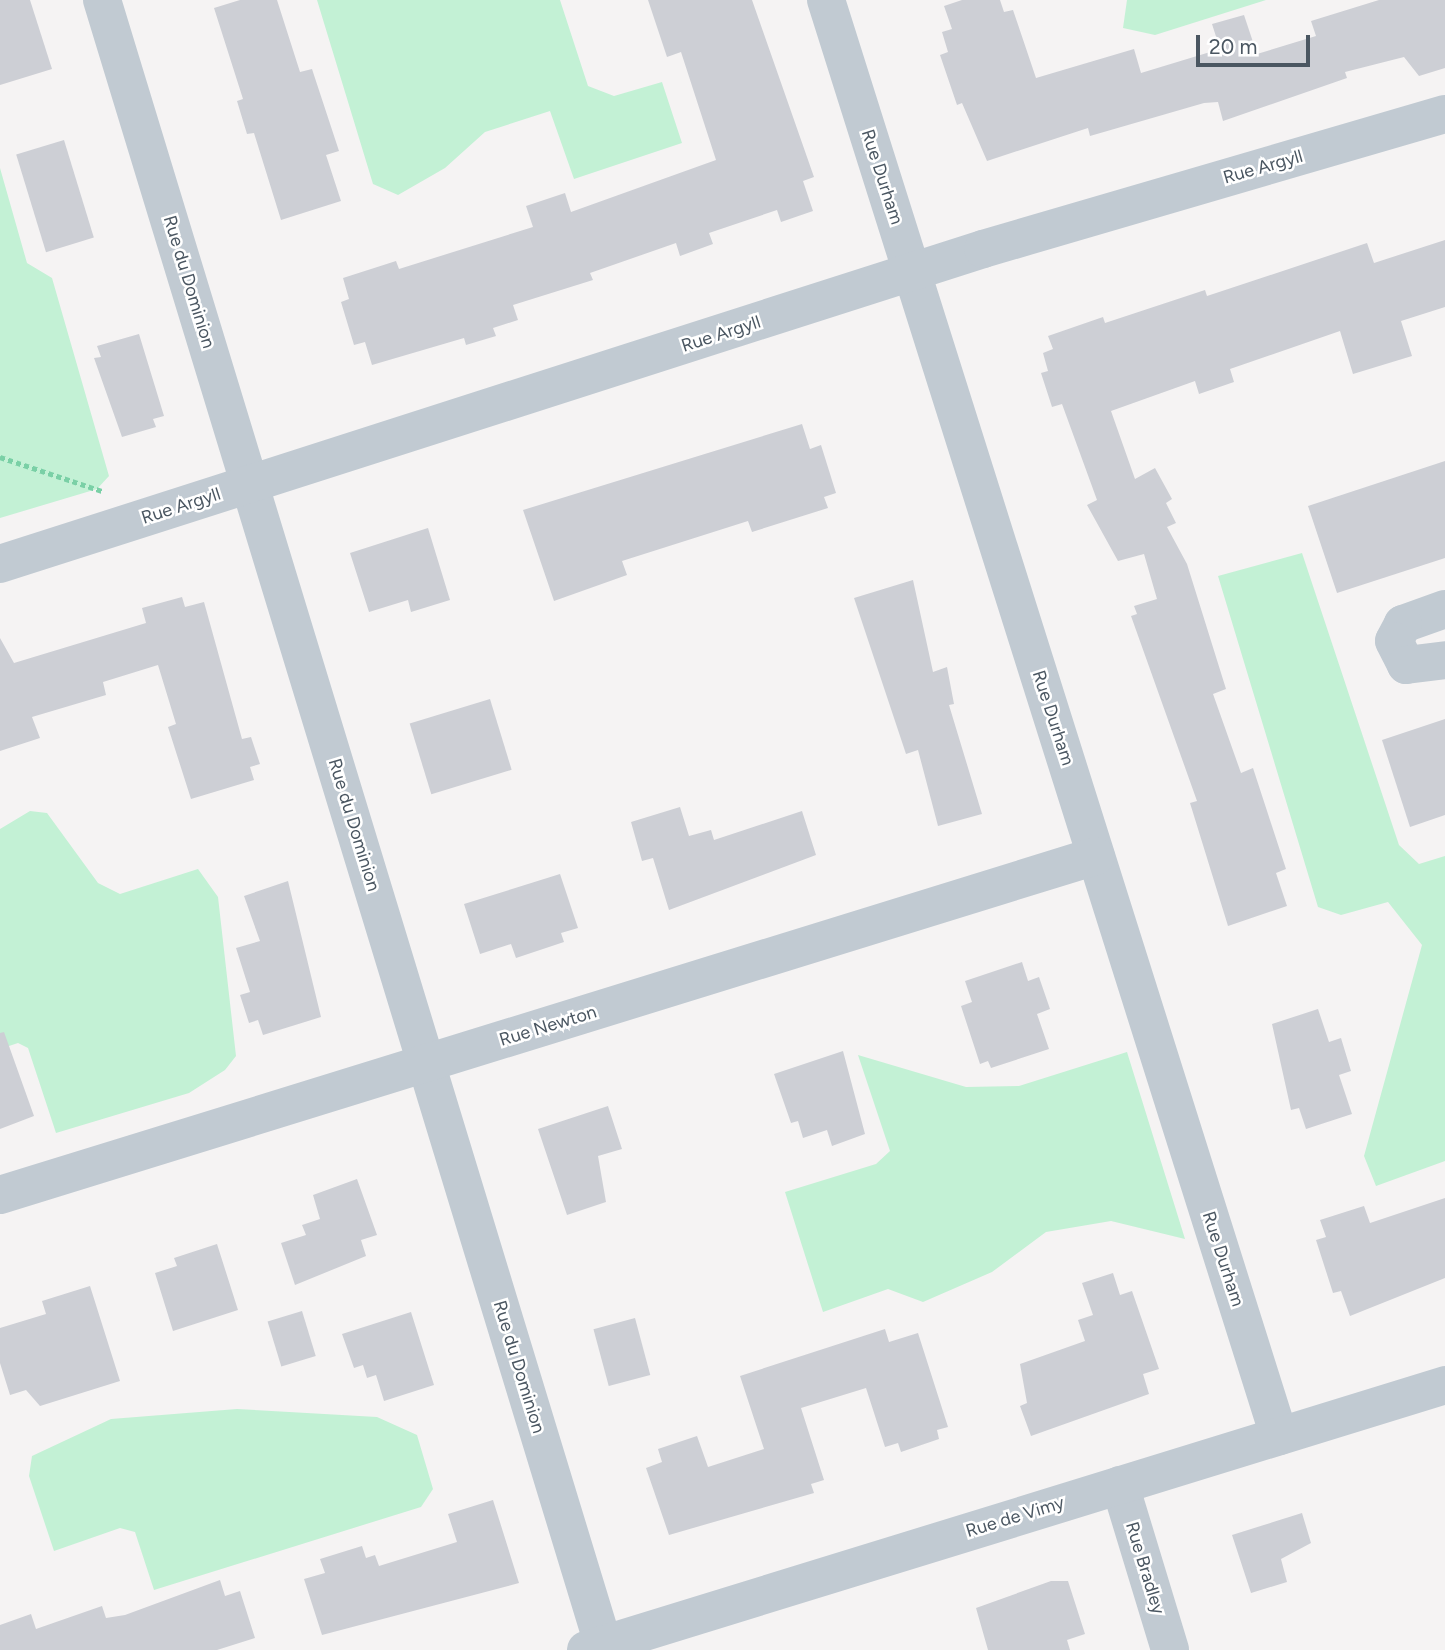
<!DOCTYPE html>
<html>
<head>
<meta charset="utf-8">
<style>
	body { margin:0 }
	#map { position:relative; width:1445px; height:1650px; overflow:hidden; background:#f5f3f3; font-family:Figtree,sans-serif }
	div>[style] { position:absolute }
	.green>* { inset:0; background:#c3f1d5 }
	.building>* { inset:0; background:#cdcfd5; transform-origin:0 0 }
	.path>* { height:4.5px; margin-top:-2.25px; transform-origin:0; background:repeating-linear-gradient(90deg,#7ad0a6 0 5px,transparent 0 8.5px) }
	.street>* { height:38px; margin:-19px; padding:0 19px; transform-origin:19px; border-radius:19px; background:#c1cad2 }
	span { translate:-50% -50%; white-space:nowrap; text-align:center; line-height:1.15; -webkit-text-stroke:5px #fff; paint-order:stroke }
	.street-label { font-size:18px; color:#4a5661 }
	.scale { position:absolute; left:1196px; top:35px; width:114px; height:32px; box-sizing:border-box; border:4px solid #4a5661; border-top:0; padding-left:9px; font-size:21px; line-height:24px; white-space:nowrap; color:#4a5661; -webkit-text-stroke:5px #fff; paint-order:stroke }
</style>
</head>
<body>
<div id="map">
	<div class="green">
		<i style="clip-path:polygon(317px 0,560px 0,588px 86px,614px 96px,662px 82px,682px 143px,574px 179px,550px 111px,485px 132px,445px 168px,398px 195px,373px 184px)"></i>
		<i style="clip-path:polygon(1127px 0,1266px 0,1155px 35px,1123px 28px)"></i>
		<i style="clip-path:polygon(0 168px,27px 263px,52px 278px,109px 476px,97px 489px,0 518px)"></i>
		<i style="clip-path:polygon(1302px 553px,1399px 845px,1419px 864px,1445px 856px,1445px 1161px,1376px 1186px,1364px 1156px,1422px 945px,1388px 902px,1341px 915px,1318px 907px,1218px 576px)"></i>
		<i style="clip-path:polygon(30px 811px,47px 813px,98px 883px,120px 894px,198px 869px,218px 897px,236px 1056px,225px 1070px,189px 1093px,56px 1133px,28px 1048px,18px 1043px,0 1049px,0 829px)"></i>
		<i style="clip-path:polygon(1127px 1052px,1185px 1239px,1111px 1221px,1046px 1232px,992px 1272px,923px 1302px,888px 1289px,823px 1312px,785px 1192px,876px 1164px,890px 1151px,858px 1055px,966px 1087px,1019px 1086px)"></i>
		<i style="clip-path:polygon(237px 1409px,377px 1417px,417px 1435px,433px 1489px,421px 1507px,154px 1590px,135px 1532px,120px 1528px,54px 1551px,29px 1476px,32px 1456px,111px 1419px)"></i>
	</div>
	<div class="building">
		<i style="clip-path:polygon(0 0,30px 0,52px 69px,0 85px)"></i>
		<i style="clip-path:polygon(240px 0,277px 0,300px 72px,312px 69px,339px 151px,326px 155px,341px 201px,281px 220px,254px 133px,247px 134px,237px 101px,243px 99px,214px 8px)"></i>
		<i style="clip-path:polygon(648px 0,752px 0,814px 177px,803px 181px,813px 211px,781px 222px,777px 210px,709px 233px,713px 244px,680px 256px,676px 243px,590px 273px,593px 280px,513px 305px,518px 320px,493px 328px,496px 336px,466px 345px,464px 338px,372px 365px,365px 342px,354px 345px,341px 302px,349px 299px,343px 278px,396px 261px,399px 269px,533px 227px,526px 206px,565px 193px,571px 212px,716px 160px,681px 52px,667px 57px)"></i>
		<i style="clip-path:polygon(962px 0,1000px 0,1004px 12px,1013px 10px,1036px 78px,1134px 49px,1141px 73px,1220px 49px,1212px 24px,1244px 15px,1257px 54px,1316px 36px,1311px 21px,1379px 0,1445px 0,1445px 68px,1419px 76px,1404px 57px,1345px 72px,1347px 78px,1223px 121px,1218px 102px,1204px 103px,1090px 136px,1088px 128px,987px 161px,962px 103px,957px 105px,940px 55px,948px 52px,942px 32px,952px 29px,944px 6px)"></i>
		<i style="left:64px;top:140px;width:102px;height:50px;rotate:73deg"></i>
		<i style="clip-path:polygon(1445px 240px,1445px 307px,1401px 321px,1412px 356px,1353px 374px,1340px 331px,1230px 369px,1234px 382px,1199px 394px,1195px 381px,1111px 411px,1135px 479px,1155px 468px,1172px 499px,1166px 503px,1176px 523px,1167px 527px,1187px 564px,1226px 689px,1213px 694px,1241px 773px,1253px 768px,1286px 869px,1276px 873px,1287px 906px,1228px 926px,1190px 803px,1197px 801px,1131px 616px,1137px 614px,1134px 606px,1157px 599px,1144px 554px,1118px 561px,1087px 505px,1097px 500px,1062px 404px,1052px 407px,1041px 373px,1048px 371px,1043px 353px,1053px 349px,1048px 336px,1103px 317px,1105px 323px,1205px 290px,1207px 296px,1367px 243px,1374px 263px)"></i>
		<i style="clip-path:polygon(139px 334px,164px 416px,153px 419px,156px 427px,122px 437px,94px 358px,101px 357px,97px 346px)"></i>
		<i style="clip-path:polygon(802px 424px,810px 449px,821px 445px,836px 493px,824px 497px,828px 508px,752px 532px,748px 521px,622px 561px,627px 575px,554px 601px,523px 510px)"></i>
		<i style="clip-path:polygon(1445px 461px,1445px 558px,1337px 593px,1308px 506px)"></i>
		<i style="clip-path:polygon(428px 528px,450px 600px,411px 612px,408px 600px,369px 612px,350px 553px)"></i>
		<i style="clip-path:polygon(913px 580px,933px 672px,947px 667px,954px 704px,949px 705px,982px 814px,938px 826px,918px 750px,906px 754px,854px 598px)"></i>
		<i style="clip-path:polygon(182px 597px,185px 607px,204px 602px,242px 739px,251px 737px,260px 764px,250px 767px,254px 780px,191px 799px,168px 727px,176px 724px,158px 665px,103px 682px,106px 695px,32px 717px,40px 738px,0 751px,0 638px,14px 663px,146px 623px,142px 608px)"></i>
		<i style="left:490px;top:699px;width:74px;height:84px;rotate:73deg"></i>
		<i style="clip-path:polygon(1445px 719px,1445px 815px,1410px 827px,1382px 740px)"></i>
		<i style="clip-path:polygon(680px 807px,689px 836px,711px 830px,714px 840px,802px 811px,816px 855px,669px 910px,653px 858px,642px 861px,631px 822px)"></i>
		<i style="clip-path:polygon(560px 874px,578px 928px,561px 933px,564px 942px,516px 958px,511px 944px,480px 954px,464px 904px)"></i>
		<i style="clip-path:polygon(288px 881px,321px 1017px,263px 1035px,258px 1020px,249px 1023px,240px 995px,250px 992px,236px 948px,260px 941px,244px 896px)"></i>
		<i style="clip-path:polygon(1022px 962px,1028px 981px,1039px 977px,1050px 1009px,1037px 1014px,1049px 1049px,991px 1068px,988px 1061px,980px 1064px,961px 1006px,972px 1002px,965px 981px)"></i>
		<i style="clip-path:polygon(1318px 1009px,1329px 1042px,1341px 1038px,1351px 1071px,1339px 1075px,1352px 1114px,1306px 1129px,1299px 1108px,1291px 1110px,1272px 1024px)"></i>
		<i style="clip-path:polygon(4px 1032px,34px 1116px,0 1129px,0 1033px)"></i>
		<i style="clip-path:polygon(843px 1051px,865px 1134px,832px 1146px,827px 1130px,803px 1138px,798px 1121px,791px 1123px,774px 1074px)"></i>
		<i style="clip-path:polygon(608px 1106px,622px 1149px,598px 1156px,606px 1202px,567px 1215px,538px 1129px)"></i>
		<i style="clip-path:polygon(357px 1179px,377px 1235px,361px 1240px,366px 1256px,295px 1285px,281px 1243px,306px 1235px,302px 1225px,320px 1219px,313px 1195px)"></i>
		<i style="clip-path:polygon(1445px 1198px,1445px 1278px,1350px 1316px,1341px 1291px,1333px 1293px,1316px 1240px,1326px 1237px,1320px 1220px,1364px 1206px,1370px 1223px)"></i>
		<i style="clip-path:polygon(217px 1244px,238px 1310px,173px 1331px,155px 1273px,177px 1266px,174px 1258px)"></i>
		<i style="clip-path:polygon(1113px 1273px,1120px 1295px,1132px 1291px,1159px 1369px,1143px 1374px,1149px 1394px,1031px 1436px,1020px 1406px,1027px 1403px,1020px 1364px,1085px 1341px,1078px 1320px,1093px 1315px,1082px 1283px)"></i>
		<i style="clip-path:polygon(90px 1286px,120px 1381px,40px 1406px,26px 1390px,10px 1395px,0 1363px,0 1328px,46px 1314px,42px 1301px)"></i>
		<i style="left:302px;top:1311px;width:47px;height:36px;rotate:73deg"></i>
		<i style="clip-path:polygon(411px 1312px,434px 1385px,384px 1401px,376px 1375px,367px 1378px,363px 1365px,354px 1368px,342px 1334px)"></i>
		<i style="left:635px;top:1318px;width:59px;height:43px;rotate:75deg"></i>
		<i style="clip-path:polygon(885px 1329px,889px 1342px,918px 1333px,948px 1427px,937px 1430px,939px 1439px,901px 1452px,898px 1443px,885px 1447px,866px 1388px,801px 1408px,824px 1480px,811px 1484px,814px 1493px,669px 1535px,646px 1468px,662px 1462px,658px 1449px,697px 1436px,708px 1467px,764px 1449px,740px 1376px)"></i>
		<i style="clip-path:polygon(493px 1500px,519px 1583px,322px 1635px,304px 1579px,325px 1573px,320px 1559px,362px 1546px,366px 1558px,375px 1555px,379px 1566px,457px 1542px,448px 1514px)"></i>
		<i style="clip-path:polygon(1302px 1513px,1311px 1543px,1281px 1559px,1287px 1582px,1251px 1593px,1232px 1535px)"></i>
		<i style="clip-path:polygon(220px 1580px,225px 1596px,240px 1591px,255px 1638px,217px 1650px,0 1650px,0 1625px,31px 1614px,36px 1629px,102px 1606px,106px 1618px,125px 1615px)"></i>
		<i style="clip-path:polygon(1051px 1581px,1068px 1581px,1085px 1634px,1067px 1640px,1070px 1650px,988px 1650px,976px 1608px)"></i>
	</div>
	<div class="path">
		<i style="left:0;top:457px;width:108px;rotate:18.4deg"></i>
	</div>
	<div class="street">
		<i style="left:102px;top:0;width:1725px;rotate:73.05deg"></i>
		<i style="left:826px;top:0;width:1506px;rotate:72.49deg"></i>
		<i style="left:0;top:564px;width:1032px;rotate:-17.77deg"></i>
		<i style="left:983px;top:249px;width:481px;rotate:-16.3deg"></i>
		<i style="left:1445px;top:609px;width:45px;rotate:160.3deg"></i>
		<i style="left:1403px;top:624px;width:19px;rotate:118deg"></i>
		<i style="left:1394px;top:641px;width:27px;rotate:63deg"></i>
		<i style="left:1406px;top:665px;width:39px;rotate:-7deg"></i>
		<i style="left:0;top:1195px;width:1147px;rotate:-17.19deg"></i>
		<i style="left:1120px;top:1485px;width:172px;rotate:73.1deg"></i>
		<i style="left:586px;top:1650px;width:899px;rotate:-17.14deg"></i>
	</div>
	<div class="street-label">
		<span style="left:1263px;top:167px;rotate:-16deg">Rue Argyll</span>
		<span style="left:882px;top:177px;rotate:72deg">Rue Durham</span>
		<span style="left:189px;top:282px;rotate:73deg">Rue du Dominion</span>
		<span style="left:721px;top:334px;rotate:-18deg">Rue Argyll</span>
		<span style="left:181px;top:506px;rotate:-18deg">Rue Argyll</span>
		<span style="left:1053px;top:718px;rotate:72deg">Rue Durham</span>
		<span style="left:354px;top:825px;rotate:73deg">Rue du Dominion</span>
		<span style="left:548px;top:1026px;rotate:-17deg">Rue Newton</span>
		<span style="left:1223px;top:1259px;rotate:72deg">Rue Durham</span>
		<span style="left:519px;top:1367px;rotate:73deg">Rue du Dominion</span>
		<span style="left:1015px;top:1517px;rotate:-17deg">Rue de Vimy</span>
		<span style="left:1145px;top:1568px;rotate:73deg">Rue Bradley</span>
	</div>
	<div class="scale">20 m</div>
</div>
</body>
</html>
